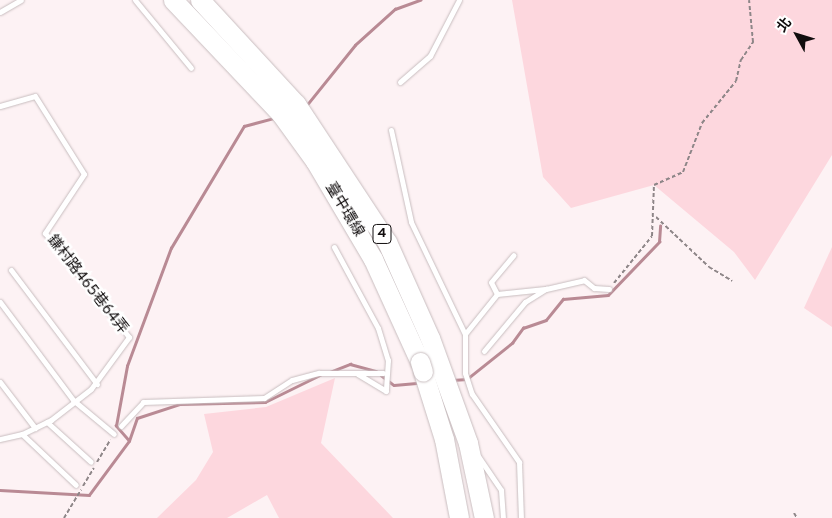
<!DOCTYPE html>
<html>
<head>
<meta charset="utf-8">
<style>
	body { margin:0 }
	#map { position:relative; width:832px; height:518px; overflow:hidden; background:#fdf2f4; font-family:Overpass,"Noto Sans TC",sans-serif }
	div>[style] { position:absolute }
	.green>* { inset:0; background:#fdd7de }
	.stream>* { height:2.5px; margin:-1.25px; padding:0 1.25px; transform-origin:1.25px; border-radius:1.25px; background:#b98a94 }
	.path>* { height:2px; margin-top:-1px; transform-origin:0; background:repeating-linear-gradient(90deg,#8e8688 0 4px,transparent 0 6.5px) }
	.roads { filter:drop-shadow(0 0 1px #c8bdbf) drop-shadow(0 0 1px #c8bdbf) }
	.lane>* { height:5px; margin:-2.5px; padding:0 2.5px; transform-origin:2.5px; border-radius:2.5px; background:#fff }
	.highway>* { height:19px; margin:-9.5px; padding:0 9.5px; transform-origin:9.5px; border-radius:9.5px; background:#fff }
	.bridges { filter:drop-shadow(0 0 1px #c8bdbf) drop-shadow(0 0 1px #c8bdbf) }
	.highway-bridge>* { height:19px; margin:-9.5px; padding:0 9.5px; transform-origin:9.5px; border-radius:9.5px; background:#fff }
	span { translate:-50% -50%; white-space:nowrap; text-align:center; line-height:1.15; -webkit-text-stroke:5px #fff; paint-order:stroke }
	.shield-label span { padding:1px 4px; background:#fff; border:1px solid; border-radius:4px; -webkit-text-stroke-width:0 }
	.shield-label { font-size:14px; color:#110d0e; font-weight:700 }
	.street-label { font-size:15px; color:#110d0e }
	.north { position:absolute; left:772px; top:10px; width:50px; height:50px; -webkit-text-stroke:4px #fff; paint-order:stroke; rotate:309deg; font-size:14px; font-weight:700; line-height:20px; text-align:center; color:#110d0e }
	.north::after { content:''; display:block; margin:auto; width:18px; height:22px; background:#110d0e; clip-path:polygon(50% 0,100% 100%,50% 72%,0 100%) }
</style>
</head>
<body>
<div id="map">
	<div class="green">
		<i style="clip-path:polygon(512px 0,832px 0,832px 155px,755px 280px,734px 252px,654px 185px,571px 208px,543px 177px)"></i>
		<i style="clip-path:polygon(832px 247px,832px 327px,804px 308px)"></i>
		<i style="clip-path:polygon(335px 378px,321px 443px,393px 518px,279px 518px,267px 495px,227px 518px,157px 518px,196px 480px,213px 452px,204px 414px,266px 407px)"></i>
	</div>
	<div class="stream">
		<i style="left:306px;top:106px;width:78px;rotate:-51.2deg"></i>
		<i style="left:355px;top:45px;width:54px;rotate:-42deg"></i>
		<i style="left:395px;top:9px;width:27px;rotate:-20deg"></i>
		<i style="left:330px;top:372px;width:22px;rotate:-22deg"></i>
		<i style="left:350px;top:364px;width:27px;rotate:15deg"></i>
		<i style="left:381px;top:375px;width:16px;rotate:38deg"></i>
		<i style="left:394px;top:385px;width:25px;rotate:-5deg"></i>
		<i style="left:452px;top:380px;width:15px;rotate:-4deg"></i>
		<i style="left:467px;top:379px;width:58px;rotate:-38.7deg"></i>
		<i style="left:512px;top:343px;width:19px;rotate:-54deg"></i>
		<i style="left:523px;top:328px;width:24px;rotate:-19deg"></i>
		<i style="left:546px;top:320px;width:27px;rotate:-51deg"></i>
		<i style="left:563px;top:299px;width:45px;rotate:-5.1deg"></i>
		<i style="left:608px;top:295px;width:74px;rotate:-46.1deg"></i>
		<i style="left:659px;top:242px;width:16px;rotate:-86deg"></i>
		<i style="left:129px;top:441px;width:20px;rotate:-131deg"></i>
		<i style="left:116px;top:426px;width:61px;rotate:-79.6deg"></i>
		<i style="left:127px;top:366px;width:126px;rotate:-69.6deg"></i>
		<i style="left:171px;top:248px;width:142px;rotate:-59.1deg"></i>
		<i style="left:244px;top:126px;width:30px;rotate:-15deg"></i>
		<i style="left:0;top:490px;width:89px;rotate:3.2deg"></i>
		<i style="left:89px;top:495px;width:67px;rotate:-53.5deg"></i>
		<i style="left:129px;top:441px;width:24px;rotate:-71deg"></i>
		<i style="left:137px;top:418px;width:45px;rotate:-18deg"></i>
		<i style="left:180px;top:404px;width:85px;rotate:-1.3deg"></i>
		<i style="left:265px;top:402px;width:64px;rotate:-26.2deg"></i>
	</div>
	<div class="path">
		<i style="left:656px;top:217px;width:73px;rotate:43.3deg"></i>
		<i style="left:709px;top:267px;width:27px;rotate:31deg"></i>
		<i style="left:614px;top:283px;width:60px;rotate:-51deg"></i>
		<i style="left:652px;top:236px;width:51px;rotate:-87.8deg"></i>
		<i style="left:654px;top:185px;width:32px;rotate:-24deg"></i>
		<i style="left:683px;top:172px;width:53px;rotate:-68.8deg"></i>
		<i style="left:702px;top:123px;width:54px;rotate:-51deg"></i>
		<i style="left:736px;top:81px;width:22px;rotate:-77deg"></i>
		<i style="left:741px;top:60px;width:22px;rotate:-56deg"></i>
		<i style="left:753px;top:42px;width:42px;rotate:-95.4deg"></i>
		<i style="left:97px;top:462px;width:26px;rotate:-59deg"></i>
		<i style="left:83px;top:486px;width:21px;rotate:-59deg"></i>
		<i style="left:794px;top:513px;width:6px;rotate:59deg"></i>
		<i style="left:64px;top:518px;width:33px;rotate:-59deg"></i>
	</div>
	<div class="roads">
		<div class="lane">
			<i style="left:135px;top:0;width:88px;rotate:50.5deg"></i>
			<i style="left:0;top:12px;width:24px;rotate:-30deg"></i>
			<i style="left:400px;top:82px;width:40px;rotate:-41deg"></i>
			<i style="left:430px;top:56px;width:63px;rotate:-62.6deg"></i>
			<i style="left:0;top:106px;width:36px;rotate:-16deg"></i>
			<i style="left:35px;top:96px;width:92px;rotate:57.9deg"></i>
			<i style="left:84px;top:174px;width:71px;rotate:123.5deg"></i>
			<i style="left:45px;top:233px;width:134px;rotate:51.1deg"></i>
			<i style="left:129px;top:337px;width:64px;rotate:126.2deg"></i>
			<i style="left:91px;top:389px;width:51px;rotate:142.2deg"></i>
			<i style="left:51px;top:420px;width:32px;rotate:154deg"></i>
			<i style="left:22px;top:434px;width:23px;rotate:167deg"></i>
			<i style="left:391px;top:130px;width:94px;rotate:77.7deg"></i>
			<i style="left:411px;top:222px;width:124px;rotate:64.3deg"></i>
			<i style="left:465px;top:334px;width:39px;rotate:90deg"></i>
			<i style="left:465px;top:373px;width:22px;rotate:72deg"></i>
			<i style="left:472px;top:394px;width:83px;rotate:55.3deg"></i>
			<i style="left:519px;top:462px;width:56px;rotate:88deg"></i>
			<i style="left:334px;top:247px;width:92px;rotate:61.5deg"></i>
			<i style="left:378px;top:328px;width:34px;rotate:73deg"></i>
			<i style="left:388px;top:360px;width:31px;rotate:94deg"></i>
			<i style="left:386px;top:391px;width:33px;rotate:-149deg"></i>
			<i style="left:11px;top:270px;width:143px;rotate:53deg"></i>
			<i style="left:497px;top:294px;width:13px;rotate:-117deg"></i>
			<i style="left:491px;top:282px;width:35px;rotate:-50deg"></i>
			<i style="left:0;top:302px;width:122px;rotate:53.3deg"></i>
			<i style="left:73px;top:400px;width:53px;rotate:39.7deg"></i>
			<i style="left:465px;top:334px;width:51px;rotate:-51.3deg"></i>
			<i style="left:497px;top:294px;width:48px;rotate:-5.9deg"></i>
			<i style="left:484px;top:351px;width:64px;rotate:-50.1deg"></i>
			<i style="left:525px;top:302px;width:25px;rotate:-32deg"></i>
			<i style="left:546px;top:289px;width:39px;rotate:-13deg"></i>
			<i style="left:584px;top:280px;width:13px;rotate:39deg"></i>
			<i style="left:594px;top:288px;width:15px;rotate:4deg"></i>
			<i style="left:0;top:382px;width:58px;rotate:52.7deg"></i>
			<i style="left:47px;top:422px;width:59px;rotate:42.3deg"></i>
			<i style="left:121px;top:426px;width:33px;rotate:-47deg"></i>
			<i style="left:143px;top:402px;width:121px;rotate:-1.9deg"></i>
			<i style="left:264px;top:398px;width:33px;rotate:-33deg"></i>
			<i style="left:292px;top:380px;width:28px;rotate:-15deg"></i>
			<i style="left:319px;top:373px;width:64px"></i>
			<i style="left:22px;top:434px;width:74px;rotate:43.4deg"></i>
			<i style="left:478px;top:456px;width:41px;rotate:55.9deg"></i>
			<i style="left:501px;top:490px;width:28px;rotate:86deg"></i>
		</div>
		<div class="highway">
			<i style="left:173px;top:0;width:157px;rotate:46.5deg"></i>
			<i style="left:281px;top:114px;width:58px;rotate:54.1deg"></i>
			<i style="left:315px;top:161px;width:114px;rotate:59.4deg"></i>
			<i style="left:373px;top:259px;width:113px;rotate:65.5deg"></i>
			<i style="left:200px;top:0;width:142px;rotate:47.3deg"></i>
			<i style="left:296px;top:104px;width:165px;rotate:56.6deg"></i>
			<i style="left:387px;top:242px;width:105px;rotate:65.9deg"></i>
			<i style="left:430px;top:338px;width:112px;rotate:70.1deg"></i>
			<i style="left:468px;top:443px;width:77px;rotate:78deg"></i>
			<i style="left:423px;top:372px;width:70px;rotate:72.6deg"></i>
			<i style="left:444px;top:439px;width:80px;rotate:79.2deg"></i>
		</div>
	</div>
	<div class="bridges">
		<div class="highway-bridge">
			<i style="left:420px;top:362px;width:10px;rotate:73deg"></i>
		</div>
	</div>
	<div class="shield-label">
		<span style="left:382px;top:234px">4</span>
	</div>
	<div class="street-label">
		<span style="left:344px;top:210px;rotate:59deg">臺中環線</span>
		<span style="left:87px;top:285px;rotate:52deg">鎌村路465巷64弄</span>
	</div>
	<div class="north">北</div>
</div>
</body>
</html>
